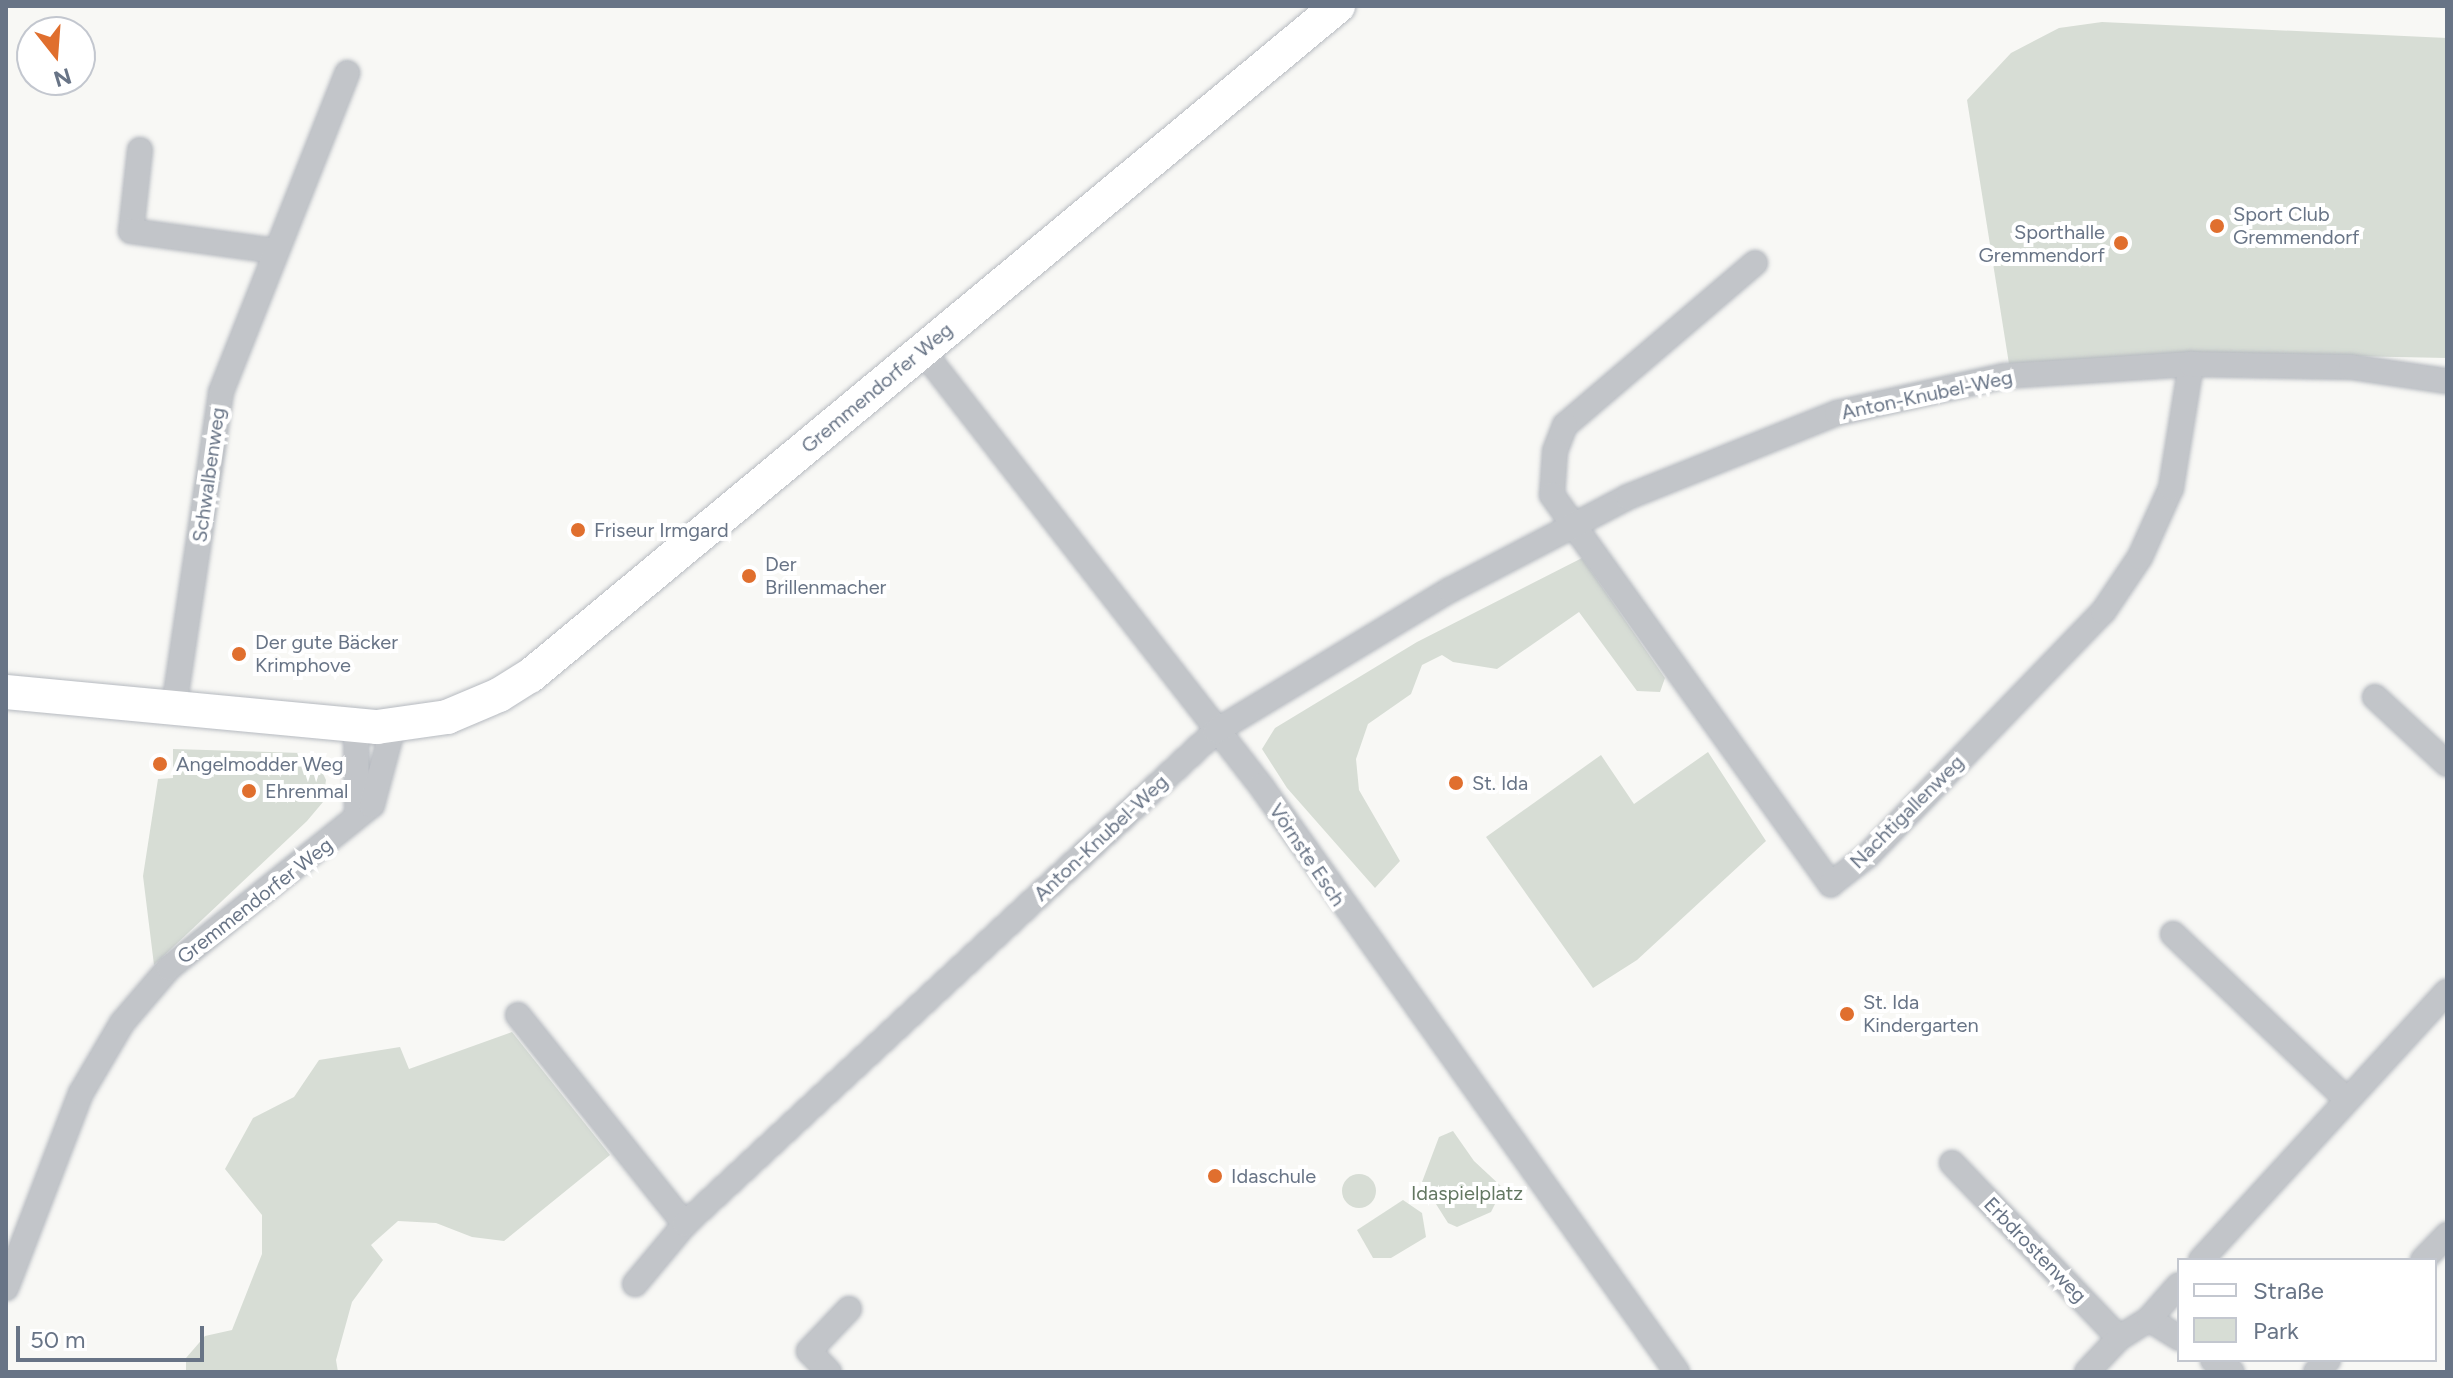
<!DOCTYPE html>
<html>
<head>
<meta charset="utf-8">
<style>
	body { margin:0 }
	#map { position:relative; width:2453px; height:1378px; overflow:hidden; background:#f8f8f5; font-family:Figtree,sans-serif }
	div>[style] { position:absolute }
	.green>* { inset:0; background:#d7ddd5 }
	.round { border-radius:50% }
	.roads { filter:drop-shadow(0 0 2px #b6bac0) drop-shadow(0 0 2px #b6bac0) }
	.street>* { height:24px; margin:-12px; padding:0 12px; transform-origin:12px; border-radius:12px; background:#c2c5c9 }
	.secondary>* { height:34px; margin:-17px; padding:0 17px; transform-origin:17px; border-radius:17px; background:#fff }
	.dots>* { width:22px; height:22px; translate:-50% -50%; box-sizing:border-box; border:4px solid #fff; border-radius:50% }
	span { translate:-50% -50%; white-space:nowrap; text-align:center; line-height:1.15; -webkit-text-stroke:8px #fff; paint-order:stroke }
	.poi-label { font-size:20px; color:#687486 }
	.left { translate:0 -50%; text-align:left }
	.right { translate:-100% -50%; text-align:right }
	.street-label { font-size:20px; color:#687486 }
	.park-label { font-size:20px; color:#647862 }
	.frame { position:absolute; inset:0; border:8px solid #687486; pointer-events:none }
	.legend { position:absolute; left:2177px; top:1258px; width:260px; height:104px; box-sizing:border-box; background:#fff; border:2px solid #c3c7cf; margin:0; padding:10px 14px; list-style:none; font-size:24px; color:#687486 }
	.legend li { display:flex; align-items:center; gap:16px; height:40px }
	.legend b { width:40px; border:2px solid #c3c7cf }
	.north { position:absolute; left:16px; top:16px; width:80px; height:80px; box-sizing:border-box; background:#fff; border:2px solid #c3c7cf; border-radius:50%; rotate:163deg; font-size:22px; font-weight:700; line-height:32px; text-align:center; color:#687486 }
	.north::after { content:''; display:block; margin:auto; width:28px; height:36px; background:#e06f2e; clip-path:polygon(50% 0,100% 100%,50% 72%,0 100%) }
	.scale { position:absolute; left:16px; top:1326px; width:188px; height:36px; box-sizing:border-box; border:4px solid #687486; border-top:0; padding-left:10px; font-size:24px; line-height:28px; white-space:nowrap; color:#687486; -webkit-text-stroke:6px #fff; paint-order:stroke }
</style>
</head>
<body>
<div id="map">
	<div class="green">
		<i style="clip-path:polygon(2102px 22px,2447px 38px,2447px 358px,2193px 353px,2009px 364px,1967px 100px,2011px 53px,2059px 28px)"></i>
		<i style="clip-path:polygon(1582px 558px,1665px 678px,1660px 692px,1637px 691px,1579px 612px,1497px 669px,1453px 662px,1442px 655px,1422px 665px,1411px 694px,1368px 724px,1356px 759px,1359px 790px,1400px 861px,1375px 888px,1287px 788px,1262px 749px,1275px 728px,1417px 642px)"></i>
		<i style="clip-path:polygon(173px 749px,301px 753px,317px 761px,326px 780px,323px 802px,307px 821px,154px 965px,143px 876px,158px 779px,173px 778px)"></i>
		<i style="clip-path:polygon(1708px 752px,1766px 841px,1637px 960px,1593px 988px,1486px 837px,1601px 755px,1634px 804px)"></i>
		<i style="clip-path:polygon(512px 1032px,610px 1155px,504px 1241px,472px 1237px,436px 1223px,398px 1221px,371px 1245px,383px 1260px,352px 1302px,336px 1360px,338px 1372px,186px 1372px,186px 1358px,205px 1336px,232px 1330px,262px 1254px,262px 1215px,225px 1169px,253px 1118px,294px 1097px,319px 1060px,400px 1047px,409px 1069px)"></i>
		<i style="clip-path:polygon(1453px 1131px,1474px 1161px,1503px 1188px,1491px 1212px,1457px 1227px,1448px 1223px,1422px 1182px,1439px 1137px)"></i>
		<i class="round" style="left:1342px;top:1174px;width:34px;height:34px"></i>
		<i style="clip-path:polygon(1403px 1200px,1422px 1213px,1426px 1237px,1391px 1258px,1373px 1258px,1357px 1230px)"></i>
	</div>
	<div class="roads">
		<div class="street">
			<i style="left:140px;top:150px;width:81px;rotate:96.3deg"></i>
			<i style="left:131px;top:231px;width:146px;rotate:7.9deg"></i>
			<i style="left:1755px;top:263px;width:250px;rotate:139.5deg"></i>
			<i style="left:1565px;top:425px;width:28px;rotate:111deg"></i>
			<i style="left:1555px;top:451px;width:44px;rotate:93.9deg"></i>
			<i style="left:1552px;top:495px;width:479px;rotate:54.4deg"></i>
			<i style="left:1831px;top:884px;width:46px;rotate:-37.9deg"></i>
			<i style="left:1867px;top:856px;width:339px;rotate:-46deg"></i>
			<i style="left:2103px;top:612px;width:66px;rotate:-56.1deg"></i>
			<i style="left:2140px;top:557px;width:76px;rotate:-65.8deg"></i>
			<i style="left:2171px;top:488px;width:126px;rotate:-80.8deg"></i>
			<i style="left:922px;top:350px;width:552px;rotate:52.13deg"></i>
			<i style="left:1261px;top:786px;width:719px;rotate:54.63deg"></i>
			<i style="left:2375px;top:697px;width:98px;rotate:42.9deg"></i>
			<i style="left:174px;top:707px;width:318px;rotate:-81.5deg"></i>
			<i style="left:221px;top:392px;width:343px;rotate:-68.4deg"></i>
			<i style="left:356px;top:726px;width:88px;rotate:89.3deg"></i>
			<i style="left:2173px;top:934px;width:238px;rotate:43.6deg"></i>
			<i style="left:518px;top:1015px;width:268px;rotate:51.4deg"></i>
			<i style="left:1952px;top:1163px;width:242px;rotate:46.3deg"></i>
			<i style="left:2201px;top:1260px;width:364px;rotate:-47.5deg"></i>
			<i style="left:2423px;top:1260px;width:35px;rotate:-46deg"></i>
			<i style="left:635px;top:1284px;width:78px;rotate:-50.2deg"></i>
			<i style="left:685px;top:1224px;width:725px;rotate:-42.87deg"></i>
			<i style="left:1216px;top:731px;width:273px;rotate:-31.1deg"></i>
			<i style="left:1450px;top:590px;width:201px;rotate:-27.6deg"></i>
			<i style="left:1628px;top:497px;width:225px;rotate:-21.9deg"></i>
			<i style="left:1837px;top:413px;width:171px;rotate:-12.5deg"></i>
			<i style="left:2004px;top:376px;width:187px;rotate:-3.7deg"></i>
			<i style="left:2191px;top:364px;width:160px;rotate:1.1deg"></i>
			<i style="left:2351px;top:367px;width:97px;rotate:8.3deg"></i>
			<i style="left:6px;top:1288px;width:209px;rotate:-69deg"></i>
			<i style="left:81px;top:1093px;width:81px;rotate:-59.6deg"></i>
			<i style="left:122px;top:1023px;width:72px;rotate:-49.5deg"></i>
			<i style="left:169px;top:968px;width:260px;rotate:-38.8deg"></i>
			<i style="left:372px;top:805px;width:81px;rotate:-74.9deg"></i>
			<i style="left:2149px;top:1319px;width:36px;rotate:32deg"></i>
			<i style="left:2213px;top:1360px;width:22px;rotate:32deg"></i>
			<i style="left:829px;top:1372px;width:29px;rotate:-134deg"></i>
			<i style="left:809px;top:1351px;width:58px;rotate:-46.4deg"></i>
			<i style="left:2087px;top:1372px;width:47px;rotate:-46.7deg"></i>
			<i style="left:2119px;top:1338px;width:36px;rotate:-32deg"></i>
			<i style="left:2149px;top:1319px;width:45px;rotate:-48.6deg"></i>
			<i style="left:2316px;top:1372px;width:17px;rotate:-45deg"></i>
		</div>
		<div class="secondary">
			<i style="left:6px;top:692px;width:373px;rotate:5.4deg"></i>
			<i style="left:377px;top:727px;width:71px;rotate:-8.1deg"></i>
			<i style="left:447px;top:717px;width:56px;rotate:-22.9deg"></i>
			<i style="left:499px;top:695px;width:36px;rotate:-32deg"></i>
			<i style="left:530px;top:676px;width:1050px;rotate:-39.67deg"></i>
		</div>
	</div>
	<div class="dots">
		<i style="left:2217px;top:226px;background:#e06f2e"></i>
		<i style="left:2121px;top:243px;background:#e06f2e"></i>
		<i style="left:578px;top:530px;background:#e06f2e"></i>
		<i style="left:749px;top:576px;background:#e06f2e"></i>
		<i style="left:239px;top:654px;background:#e06f2e"></i>
		<i style="left:160px;top:764px;background:#e06f2e"></i>
		<i style="left:1456px;top:783px;background:#e06f2e"></i>
		<i style="left:249px;top:791px;background:#e06f2e"></i>
		<i style="left:1847px;top:1014px;background:#e06f2e"></i>
		<i style="left:1215px;top:1176px;background:#e06f2e"></i>
	</div>
	<div class="poi-label">
		<span class="left" style="left:2233px;top:226px">Sport Club<br>Gremmendorf</span>
		<span class="right" style="left:2105px;top:244px">Sporthalle<br>Gremmendorf</span>
		<span class="left" style="left:594px;top:530px">Friseur Irmgard</span>
		<span class="left" style="left:765px;top:576px">Der<br>Brillenmacher</span>
		<span class="left" style="left:255px;top:654px">Der gute Bäcker<br>Krimphove</span>
		<span class="left" style="left:176px;top:764px">Angelmodder Weg</span>
		<span class="left" style="left:1472px;top:783px">St. Ida</span>
		<span class="left" style="left:265px;top:791px">Ehrenmal</span>
		<span class="left" style="left:1863px;top:1014px">St. Ida<br>Kindergarten</span>
		<span class="left" style="left:1231px;top:1176px">Idaschule</span>
	</div>
	<div class="street-label">
		<span style="left:877px;top:388px;rotate:-40deg">Gremmendorfer Weg</span>
		<span style="left:1927px;top:395px;rotate:-12deg">Anton-Knubel-Weg</span>
		<span style="left:209px;top:475px;rotate:-82deg">Schwalbenweg</span>
		<span style="left:1907px;top:812px;rotate:-45deg">Nachtigallenweg</span>
		<span style="left:1101px;top:838px;rotate:-43deg">Anton-Knubel-Weg</span>
		<span style="left:1307px;top:855px;rotate:56deg">Vörnste Esch</span>
		<span style="left:255px;top:901px;rotate:-38deg">Gremmendorfer Weg</span>
		<span style="left:2035px;top:1250px;rotate:46deg">Erbdrostenweg</span>
	</div>
	<div class="park-label">
		<span style="left:1467px;top:1193px">Idaspielplatz</span>
	</div>
	<div class="frame"></div>
	<ul class="legend">
	<li><b style="height:10px;background:#fff"></b>Straße</li>
	<li><b style="height:22px;background:#d7ddd5"></b>Park</li>
	</ul>
	<div class="north">N</div>
	<div class="scale">50 m</div>
</div>
</body>
</html>
